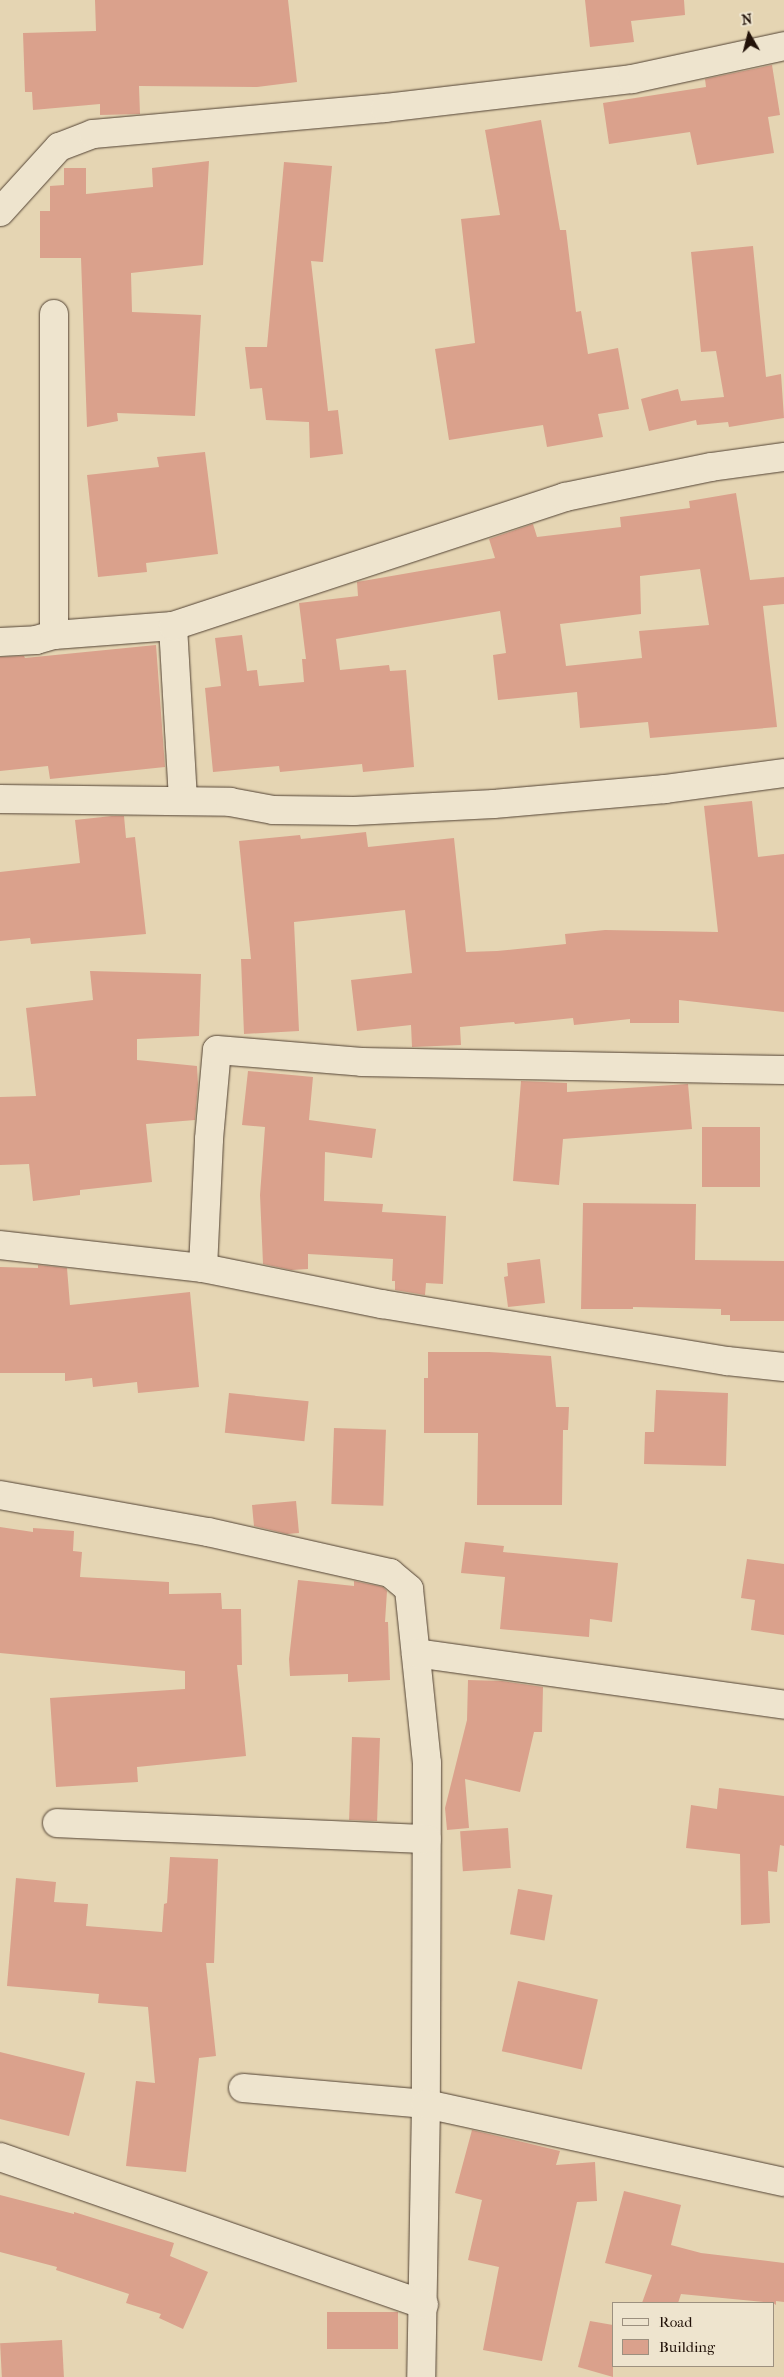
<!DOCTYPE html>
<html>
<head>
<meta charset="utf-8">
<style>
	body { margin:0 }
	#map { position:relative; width:784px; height:2377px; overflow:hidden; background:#e5d5b3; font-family:"IM FELL French Canon",serif }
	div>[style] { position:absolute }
	.building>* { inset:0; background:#daa18c; transform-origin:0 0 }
	.roads { filter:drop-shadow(0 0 1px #534334) drop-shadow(0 0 1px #534334) }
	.minor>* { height:28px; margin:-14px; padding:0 14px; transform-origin:14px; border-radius:14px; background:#eee4ce }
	span { translate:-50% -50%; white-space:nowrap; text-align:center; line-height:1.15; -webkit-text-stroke:5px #eee4ce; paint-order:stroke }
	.legend { position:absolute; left:612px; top:2302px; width:162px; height:65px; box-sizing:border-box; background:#eee4ce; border:1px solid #9c907f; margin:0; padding:6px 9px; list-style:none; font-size:15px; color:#221209 }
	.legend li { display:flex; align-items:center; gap:10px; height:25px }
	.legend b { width:25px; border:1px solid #9c907f }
	.north { position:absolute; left:724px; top:10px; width:50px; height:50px; -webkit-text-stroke:4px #eee4ce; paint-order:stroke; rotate:352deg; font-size:14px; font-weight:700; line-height:20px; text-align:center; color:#221209 }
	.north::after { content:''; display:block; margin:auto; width:18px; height:22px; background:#221209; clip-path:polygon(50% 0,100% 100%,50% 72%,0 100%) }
</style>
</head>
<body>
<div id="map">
	<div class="building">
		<i style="clip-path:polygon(95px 0,288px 0,297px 82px,257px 87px,139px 86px,140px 114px,100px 115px,100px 104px,33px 110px,32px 92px,25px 92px,23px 33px,96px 31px)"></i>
		<i style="clip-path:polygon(585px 0,684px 0,685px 15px,631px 21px,634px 42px,590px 47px)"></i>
		<i style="clip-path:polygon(772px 65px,780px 115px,768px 117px,774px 153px,697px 165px,690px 132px,609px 144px,603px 103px,706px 87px,705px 79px)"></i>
		<i style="clip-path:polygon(541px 120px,560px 230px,566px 230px,576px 312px,581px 311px,588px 354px,618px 348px,629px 409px,598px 414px,603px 437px,547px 447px,543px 425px,449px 440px,435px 349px,475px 343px,461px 219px,500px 215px,485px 130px)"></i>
		<i style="clip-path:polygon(209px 161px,203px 265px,131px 273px,132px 312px,201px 315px,195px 416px,117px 413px,118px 421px,87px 427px,81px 258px,40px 258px,40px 211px,50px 211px,50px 186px,64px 185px,64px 168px,86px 168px,86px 194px,153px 187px,152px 168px)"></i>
		<i style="clip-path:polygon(284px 162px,332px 166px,323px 262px,311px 261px,328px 411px,338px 410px,343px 454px,310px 458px,309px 422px,266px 420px,262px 388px,250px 389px,245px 347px,267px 347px)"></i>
		<i style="clip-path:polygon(753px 246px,766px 377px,781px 374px,784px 418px,729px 427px,728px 422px,697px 425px,696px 420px,649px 431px,641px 399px,678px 389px,681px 401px,724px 397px,716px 351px,701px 352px,691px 252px)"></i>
		<i style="clip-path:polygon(205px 452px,218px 554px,146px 563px,147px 572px,98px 577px,87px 475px,159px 467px,157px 457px)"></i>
		<i style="clip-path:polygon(evenodd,736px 493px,750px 580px,784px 577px,784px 604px,763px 606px,777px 727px,650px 738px,648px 722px,580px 728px,577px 692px,498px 700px,493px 655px,506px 653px,500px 611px,336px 639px,340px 670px,389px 665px,390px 671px,406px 670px,414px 767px,363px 772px,362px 764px,280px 772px,279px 766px,213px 772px,205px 688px,221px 686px,215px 638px,242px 635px,247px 671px,257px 670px,259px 686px,304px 682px,302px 659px,306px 659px,299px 603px,358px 596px,357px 582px,495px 558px,489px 539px,533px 524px,537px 537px,621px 527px,620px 517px,690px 508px,689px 501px,736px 493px,700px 569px,709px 625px,639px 631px,642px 658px,566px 666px,560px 624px,641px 614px,640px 576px,700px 569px)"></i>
		<i style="clip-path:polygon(156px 645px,165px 767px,50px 779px,48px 766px,0 771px,0 657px,24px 656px,25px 658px)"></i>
		<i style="clip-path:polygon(752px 801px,758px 857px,784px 854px,784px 1012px,679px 1000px,679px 1023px,630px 1023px,630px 1019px,574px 1025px,573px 1018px,515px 1024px,514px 1022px,460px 1027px,461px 1045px,412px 1047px,411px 1025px,357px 1031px,351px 980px,412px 973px,405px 910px,294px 922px,299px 1031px,244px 1034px,241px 959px,251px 959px,239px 841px,300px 835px,301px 839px,366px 832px,368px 847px,454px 838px,466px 952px,497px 951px,566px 944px,565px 934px,605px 930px,718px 932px,704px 806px)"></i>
		<i style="clip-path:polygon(112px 816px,124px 816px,126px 838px,135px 837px,146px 934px,31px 944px,30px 938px,0 941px,0 872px,80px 863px,75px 820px)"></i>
		<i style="clip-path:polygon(90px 971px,201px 974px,199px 1036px,137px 1039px,137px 1060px,197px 1066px,198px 1084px,195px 1120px,146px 1124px,152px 1182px,80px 1190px,80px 1195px,33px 1201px,29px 1164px,0 1165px,0 1097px,36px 1096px,26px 1008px,93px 1000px)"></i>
		<i style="clip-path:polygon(248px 1071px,313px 1077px,309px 1120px,376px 1129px,372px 1158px,325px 1152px,324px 1201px,383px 1204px,382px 1212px,446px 1216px,443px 1284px,426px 1283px,425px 1295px,395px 1290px,395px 1281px,392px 1281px,393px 1259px,308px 1254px,308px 1269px,291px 1270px,263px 1264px,260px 1195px,265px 1127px,242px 1125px)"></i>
		<i style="clip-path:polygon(521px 1081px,567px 1083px,567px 1092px,688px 1084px,692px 1129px,563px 1139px,559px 1185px,513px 1181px)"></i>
		<i style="left:702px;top:1127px;width:58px;height:60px"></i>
		<i style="clip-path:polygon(583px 1203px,696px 1204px,695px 1260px,784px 1261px,784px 1321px,730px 1321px,730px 1315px,721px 1315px,721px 1309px,633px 1307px,633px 1309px,581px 1309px)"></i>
		<i style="clip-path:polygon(540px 1259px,545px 1303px,508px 1307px,504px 1277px,508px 1276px,507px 1263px)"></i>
		<i style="clip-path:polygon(38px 1265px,67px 1268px,70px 1305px,190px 1292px,199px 1387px,138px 1393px,137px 1382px,93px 1387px,92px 1378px,65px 1381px,65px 1373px,0 1373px,0 1267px,38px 1268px)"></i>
		<i style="clip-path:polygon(428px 1352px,489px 1352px,551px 1356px,556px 1407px,569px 1407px,568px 1430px,563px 1430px,562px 1505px,477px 1505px,478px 1433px,424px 1433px,424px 1378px,428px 1378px)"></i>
		<i style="clip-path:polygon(656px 1390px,728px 1393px,726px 1466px,644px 1464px,645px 1432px,654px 1432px)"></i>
		<i style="left:229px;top:1393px;width:80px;height:40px;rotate:6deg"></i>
		<i style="left:334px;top:1428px;width:52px;height:76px;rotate:2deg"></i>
		<i style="clip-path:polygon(296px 1501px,299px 1533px,287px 1534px,254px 1526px,252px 1505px)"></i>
		<i style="clip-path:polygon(0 1527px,33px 1532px,33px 1528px,74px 1531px,73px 1551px,82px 1552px,80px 1577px,169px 1582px,169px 1594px,221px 1593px,222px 1609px,241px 1609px,242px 1665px,237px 1665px,246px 1756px,137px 1767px,138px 1782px,56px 1787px,50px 1698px,185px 1689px,185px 1671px,0 1653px)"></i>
		<i style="clip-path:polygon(465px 1542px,504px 1546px,503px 1552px,618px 1563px,612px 1622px,590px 1619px,589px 1637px,500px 1629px,505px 1577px,461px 1573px)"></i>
		<i style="clip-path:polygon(747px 1559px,784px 1564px,784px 1635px,751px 1630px,755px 1600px,741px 1598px)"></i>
		<i style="clip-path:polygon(298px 1580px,354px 1586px,354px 1581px,383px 1587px,387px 1591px,385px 1622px,388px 1622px,390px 1680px,348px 1682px,348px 1674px,290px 1676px,289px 1659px)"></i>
		<i style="clip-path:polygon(468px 1680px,502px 1681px,543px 1687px,542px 1732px,534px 1732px,520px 1792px,465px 1779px,469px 1828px,447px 1830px,445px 1808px,467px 1720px)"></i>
		<i style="left:352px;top:1737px;width:28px;height:83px;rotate:2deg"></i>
		<i style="clip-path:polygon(719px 1788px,784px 1796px,784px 1846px,780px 1845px,777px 1872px,768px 1871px,770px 1923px,741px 1925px,740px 1854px,686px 1848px,691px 1805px,717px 1809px)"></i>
		<i style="left:508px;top:1828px;width:40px;height:48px;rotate:86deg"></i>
		<i style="clip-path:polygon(170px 1857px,218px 1859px,214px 1963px,206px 1963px,216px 2056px,199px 2058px,186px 2172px,126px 2166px,136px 2081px,155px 2083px,148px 2007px,98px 2003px,99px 1994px,7px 1986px,16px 1878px,56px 1882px,54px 1902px,88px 1904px,86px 1926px,162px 1932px,164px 1904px,167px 1903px)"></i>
		<i style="left:518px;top:1889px;width:35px;height:46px;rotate:10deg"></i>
		<i style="left:518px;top:1981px;width:82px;height:72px;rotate:13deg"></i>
		<i style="clip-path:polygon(0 2052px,85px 2073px,69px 2136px,0 2119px)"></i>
		<i style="clip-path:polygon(472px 2130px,560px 2151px,556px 2165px,595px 2162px,597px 2201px,577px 2202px,542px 2361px,483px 2350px,499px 2267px,468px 2260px,482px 2200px,455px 2193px)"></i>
		<i style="clip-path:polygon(624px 2191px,681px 2205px,671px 2245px,701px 2253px,784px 2263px,784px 2302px,776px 2301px,776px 2305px,773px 2303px,681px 2294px,678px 2303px,642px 2303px,652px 2275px,605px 2263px)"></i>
		<i style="clip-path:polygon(0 2195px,74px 2214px,74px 2212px,174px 2243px,170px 2256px,208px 2272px,183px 2329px,159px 2318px,161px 2314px,126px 2303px,129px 2294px,56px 2270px,57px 2267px,0 2252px)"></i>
		<i style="left:327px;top:2312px;width:71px;height:37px"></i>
		<i style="clip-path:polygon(590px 2321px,613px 2325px,613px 2377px,578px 2367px)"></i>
		<i style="left:62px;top:2340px;width:37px;height:62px;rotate:87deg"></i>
	</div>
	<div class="roads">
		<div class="minor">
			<i style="left:0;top:212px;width:88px;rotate:-47.8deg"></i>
			<i style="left:59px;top:147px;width:36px;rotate:-21deg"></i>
			<i style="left:93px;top:134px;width:293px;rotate:-5.1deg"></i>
			<i style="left:385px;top:108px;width:249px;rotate:-6.7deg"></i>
			<i style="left:632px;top:79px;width:156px;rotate:-12.2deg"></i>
			<i style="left:173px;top:626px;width:175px;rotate:86.7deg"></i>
			<i style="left:54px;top:635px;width:321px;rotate:-90deg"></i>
			<i style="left:0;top:642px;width:36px;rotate:-3deg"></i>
			<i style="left:36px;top:640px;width:19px;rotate:-16deg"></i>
			<i style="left:54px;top:635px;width:119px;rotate:-4.3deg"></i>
			<i style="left:173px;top:626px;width:413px;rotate:-18.2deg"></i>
			<i style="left:565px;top:497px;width:149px;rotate:-11.6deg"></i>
			<i style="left:711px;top:467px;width:74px;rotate:-7.8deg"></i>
			<i style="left:0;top:799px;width:230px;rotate:0.7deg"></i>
			<i style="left:230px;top:802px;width:44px;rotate:10.5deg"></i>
			<i style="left:273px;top:810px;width:81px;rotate:0.7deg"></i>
			<i style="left:354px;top:811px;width:140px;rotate:-2.9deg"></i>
			<i style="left:494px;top:804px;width:172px;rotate:-5deg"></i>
			<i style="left:665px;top:789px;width:120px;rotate:-7.7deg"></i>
			<i style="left:0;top:1245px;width:204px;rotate:6.5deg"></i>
			<i style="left:203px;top:1268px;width:183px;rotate:11.4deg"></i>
			<i style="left:382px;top:1304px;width:350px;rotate:9.4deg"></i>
			<i style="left:727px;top:1361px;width:57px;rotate:6deg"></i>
			<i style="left:203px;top:1268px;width:129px;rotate:-87.3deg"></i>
			<i style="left:209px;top:1139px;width:89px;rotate:-84.9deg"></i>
			<i style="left:217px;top:1050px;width:145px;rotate:4.7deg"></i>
			<i style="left:362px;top:1062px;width:422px;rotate:1.1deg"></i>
			<i style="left:0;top:1495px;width:211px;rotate:10.1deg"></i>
			<i style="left:208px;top:1532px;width:187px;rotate:12.7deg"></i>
			<i style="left:390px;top:1573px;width:25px;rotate:40deg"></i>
			<i style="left:409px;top:1589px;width:175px;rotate:84.1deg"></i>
			<i style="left:427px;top:1763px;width:341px;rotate:90.2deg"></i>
			<i style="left:426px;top:2104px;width:273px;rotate:91deg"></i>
			<i style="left:416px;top:1653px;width:372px;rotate:8deg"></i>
			<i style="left:57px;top:1823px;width:370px;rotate:2.5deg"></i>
			<i style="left:243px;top:2088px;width:184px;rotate:5deg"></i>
			<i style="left:426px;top:2104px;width:366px;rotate:12.3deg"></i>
			<i style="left:0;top:2157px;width:449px;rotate:19.2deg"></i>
		</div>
	</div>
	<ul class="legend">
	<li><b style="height:6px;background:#eee4ce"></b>Road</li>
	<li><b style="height:14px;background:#daa18c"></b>Building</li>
	</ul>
	<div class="north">N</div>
</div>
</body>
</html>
